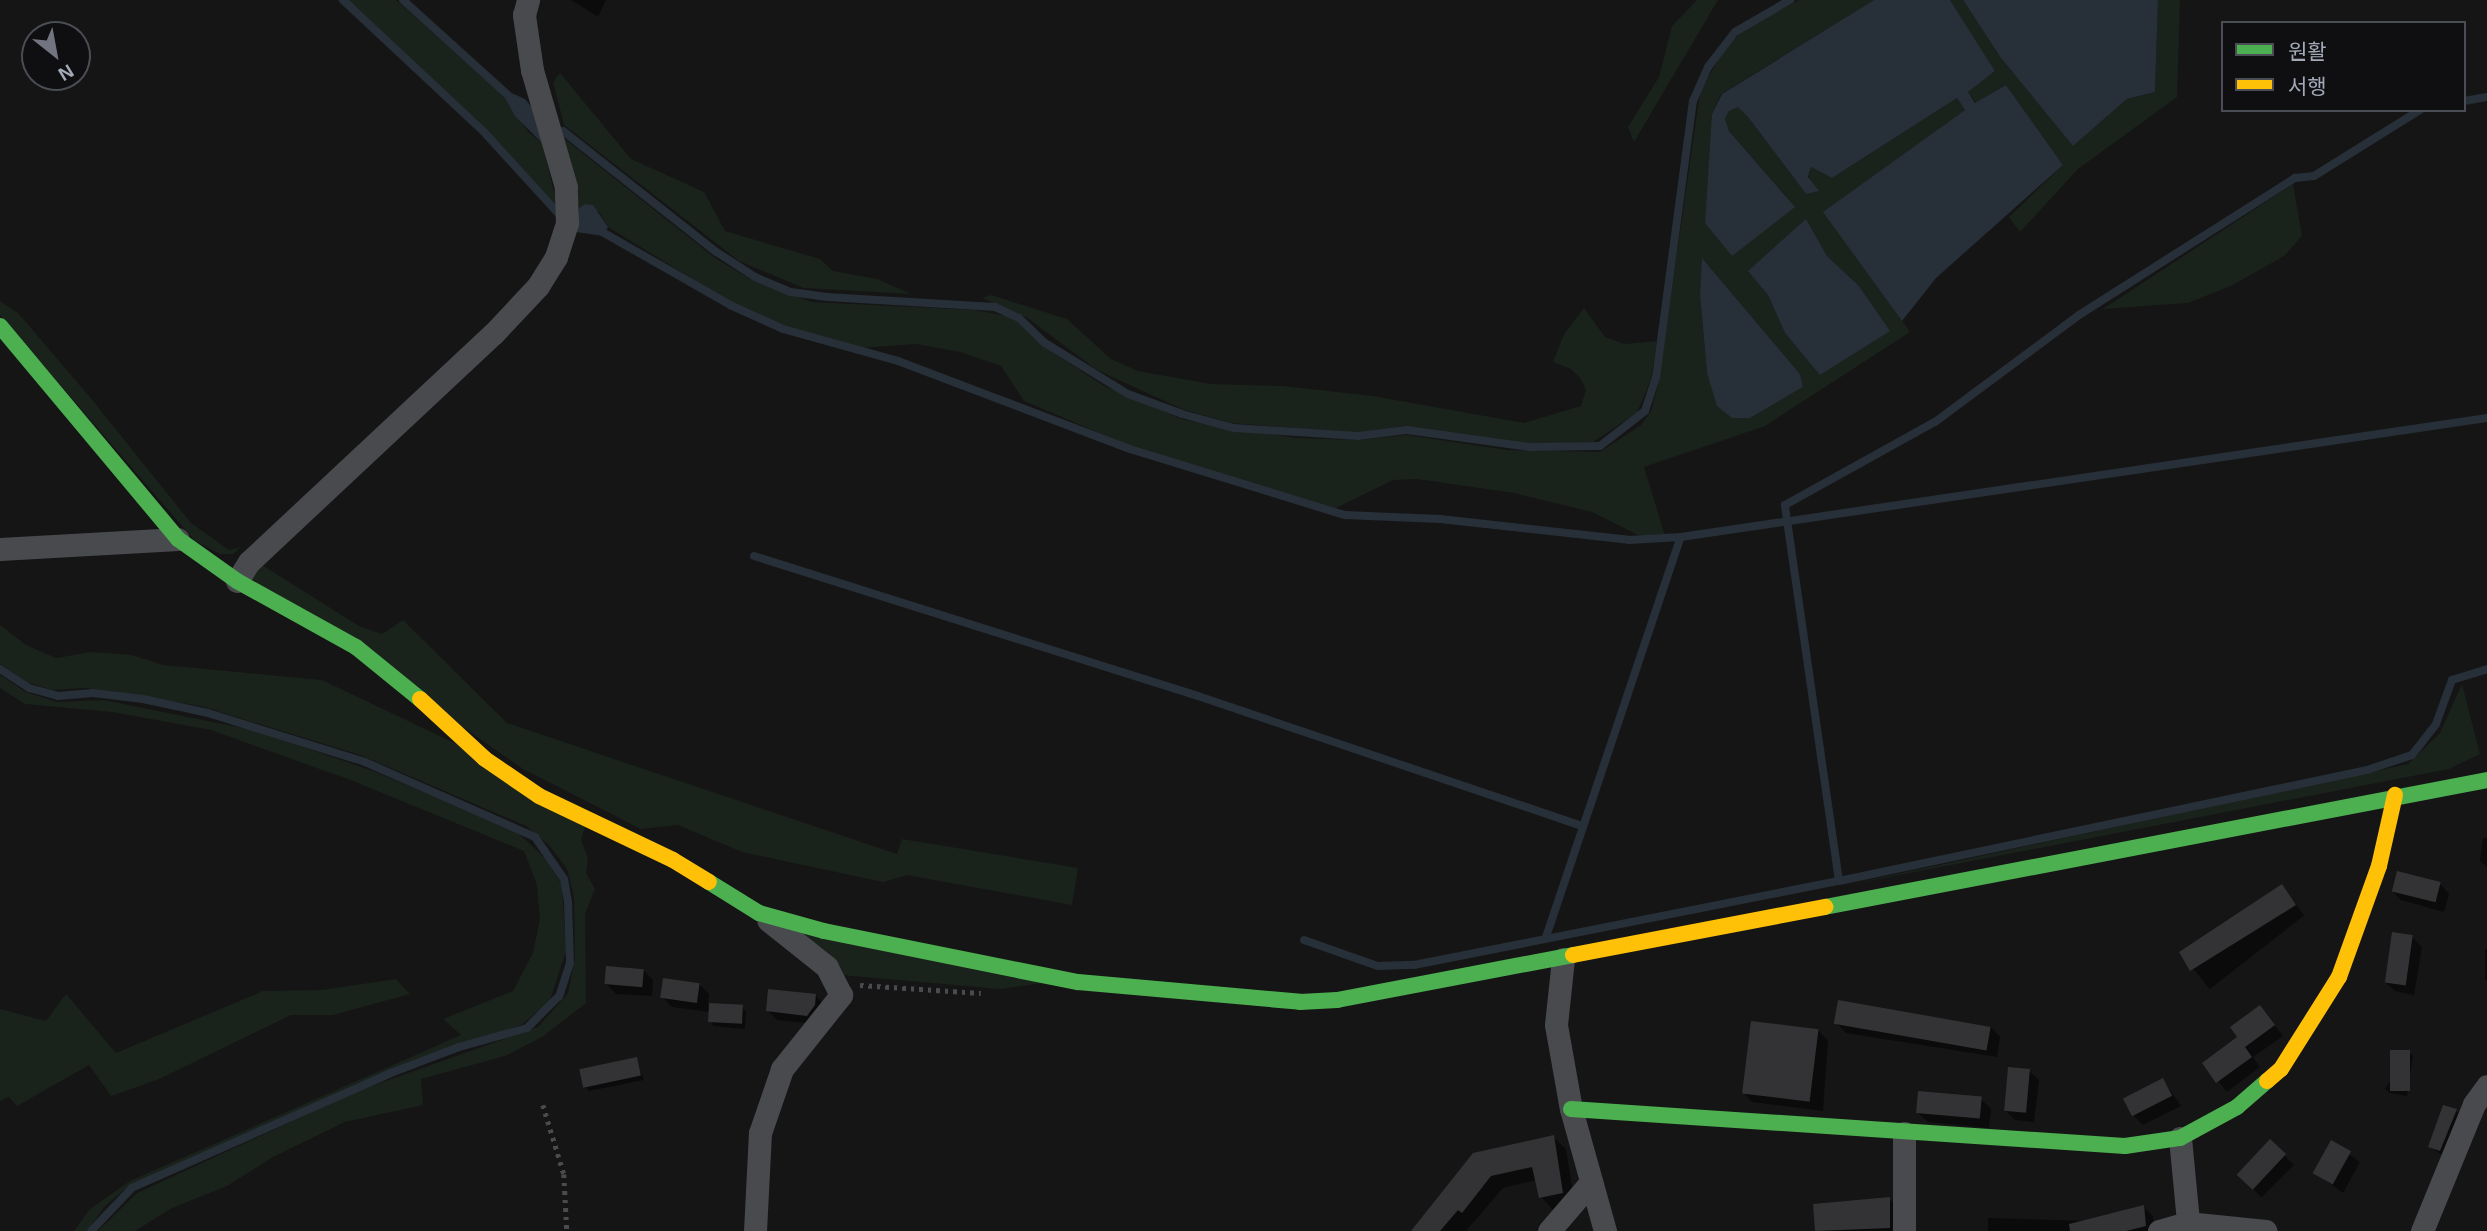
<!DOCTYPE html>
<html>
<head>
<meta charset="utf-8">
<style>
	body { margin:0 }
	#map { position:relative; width:2487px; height:1231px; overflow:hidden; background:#151515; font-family:Arial,"Noto Sans KR",sans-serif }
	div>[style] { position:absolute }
	.green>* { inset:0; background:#1a221c }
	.water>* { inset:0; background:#272f38 }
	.shadow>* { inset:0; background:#0007; transform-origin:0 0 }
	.stream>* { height:8px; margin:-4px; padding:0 4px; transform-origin:4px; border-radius:4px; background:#272f38 }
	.building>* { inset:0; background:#333335; transform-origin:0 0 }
	.path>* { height:4.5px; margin-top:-2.25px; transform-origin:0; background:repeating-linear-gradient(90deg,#4a4b4f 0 3.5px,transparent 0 8.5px) }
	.street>* { height:23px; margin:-11.5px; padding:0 11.5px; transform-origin:11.5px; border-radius:11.5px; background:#484a4e }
	.fast>* { height:16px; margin:-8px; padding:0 8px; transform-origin:8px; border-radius:8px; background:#4caf50 }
	.slow>* { height:16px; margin:-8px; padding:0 8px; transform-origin:8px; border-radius:8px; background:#ffc107 }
	span { translate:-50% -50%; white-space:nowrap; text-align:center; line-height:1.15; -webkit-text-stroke:5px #0f0f11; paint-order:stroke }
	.legend { position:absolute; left:2221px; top:21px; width:245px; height:91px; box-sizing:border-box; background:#0f0f11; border:2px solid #4b4d54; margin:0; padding:9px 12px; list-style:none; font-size:21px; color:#a4a9b8 }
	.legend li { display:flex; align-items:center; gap:14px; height:35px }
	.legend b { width:35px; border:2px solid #4b4d54 }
	.north { position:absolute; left:21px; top:21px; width:70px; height:70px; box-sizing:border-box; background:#0f0f11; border:2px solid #4b4d54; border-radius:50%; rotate:149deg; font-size:19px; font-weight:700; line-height:28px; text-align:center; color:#a4a9b8 }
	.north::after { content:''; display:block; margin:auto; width:24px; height:32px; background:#72757f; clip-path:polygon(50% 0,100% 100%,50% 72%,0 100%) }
</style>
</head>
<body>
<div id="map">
	<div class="green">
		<i style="clip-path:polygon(347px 0,396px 0,504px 96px,528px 132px,542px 143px,558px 208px,485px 128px)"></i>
		<i style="clip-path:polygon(1697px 0,1718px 0,1634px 142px,1628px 127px,1659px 77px,1672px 26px)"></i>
		<i style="clip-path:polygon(evenodd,1799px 0,1874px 0,1721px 94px,1712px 114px,1795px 206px,1729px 131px,1725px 119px,1729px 111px,1738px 106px,1748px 117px,1806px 194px,1811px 167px,1832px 178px,1957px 98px,1965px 110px,1824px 212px,1910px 332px,1765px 426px,1644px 467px,1665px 536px,1642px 537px,1592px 512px,1514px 493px,1417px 479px,1393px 480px,1334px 509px,1130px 446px,1024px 401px,1001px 366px,960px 352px,916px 344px,862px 348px,783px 326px,730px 302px,608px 227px,600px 213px,585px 204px,579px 208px,560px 135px,715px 258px,752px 280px,812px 302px,975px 310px,1012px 317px,1043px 346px,1104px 386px,1184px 420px,1296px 438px,1358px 440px,1407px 435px,1507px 450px,1600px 452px,1641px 425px,1651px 411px,1658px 385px,1700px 93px,1721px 54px,1742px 31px,1799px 0,1806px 219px,1827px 256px,1859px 286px,1889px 331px,1820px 374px,1785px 333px,1768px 295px,1806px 219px,1799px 0,1703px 259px,1800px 374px,1803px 387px,1750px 418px,1707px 373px,1700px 295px,1703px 259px)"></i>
		<i style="clip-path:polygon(1950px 0,1963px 0,2001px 58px,2073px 146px,2127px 99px,2155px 92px,2158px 0,2180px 0,2177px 97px,2078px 169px,2020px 232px,2009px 217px,2063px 165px,2006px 85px,1976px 103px,1968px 92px,1995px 71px)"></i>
		<i style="clip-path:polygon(560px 73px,631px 159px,704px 192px,725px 231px,820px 259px,833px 271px,877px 279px,911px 294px,804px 288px,739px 261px,564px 125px,553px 82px)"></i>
		<i style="clip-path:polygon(2293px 184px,2302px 236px,2284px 256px,2231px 286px,2188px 303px,2103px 309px)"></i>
		<i style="clip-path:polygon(991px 295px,1067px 319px,1111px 359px,1138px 371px,1211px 384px,1283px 386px,1373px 396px,1524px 423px,1581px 406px,1586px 390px,1581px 379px,1571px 369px,1553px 362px,1564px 334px,1584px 308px,1605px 337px,1625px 344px,1657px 341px,1651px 379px,1637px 413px,1593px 442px,1529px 444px,1404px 426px,1356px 433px,1231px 423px,1182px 409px,1097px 370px,1026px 317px,982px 298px)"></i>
		<i style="clip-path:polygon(0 301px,18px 313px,89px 396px,191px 523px,229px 550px,241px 547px,233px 554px,220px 554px,195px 541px,0 315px)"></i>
		<i style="clip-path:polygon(262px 565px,359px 626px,382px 634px,403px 620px,507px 723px,897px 854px,902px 839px,1078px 868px,1072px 905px,907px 875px,883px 882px,742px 852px,678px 825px,641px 829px,523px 769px,251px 579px)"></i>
		<i style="clip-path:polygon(0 625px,26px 645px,56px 658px,91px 652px,132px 655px,163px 665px,322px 680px,469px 750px,586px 824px,581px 840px,588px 858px,586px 873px,595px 889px,585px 914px,586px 1003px,542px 1037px,505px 1056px,421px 1079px,423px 1105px,345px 1122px,273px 1157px,227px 1186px,172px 1208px,135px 1231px,98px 1231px,137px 1193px,360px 1090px,538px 1027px,568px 993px,575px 959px,574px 897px,567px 869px,549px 845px,526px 826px,363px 756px,201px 706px,86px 688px,51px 690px,27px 682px,0 664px)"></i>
		<i style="clip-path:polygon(0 675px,26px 692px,57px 702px,104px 700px,257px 731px,373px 771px,517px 832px,547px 860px,562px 885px,566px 951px,549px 1003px,521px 1025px,358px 1083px,129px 1186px,105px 1206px,87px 1231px,74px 1231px,90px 1209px,130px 1181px,461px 1035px,443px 1019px,513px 991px,533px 953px,540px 919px,537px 885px,524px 851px,353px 781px,211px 730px,112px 712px,25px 704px,0 688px)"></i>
		<i style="clip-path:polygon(2462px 684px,2480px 754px,2449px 769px,1842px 886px,2408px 764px,2440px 733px)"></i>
		<i style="clip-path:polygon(777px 922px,1051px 982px,1000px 989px,841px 975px)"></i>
		<i style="clip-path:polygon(396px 979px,410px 994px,333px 1015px,291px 1015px,157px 1080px,111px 1096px,89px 1065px,17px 1106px,9px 1097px,0 1101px,0 1009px,46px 1021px,66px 994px,116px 1053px,263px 991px,322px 990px)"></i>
	</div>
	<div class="water">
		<i style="clip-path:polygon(1874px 0,1950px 0,1995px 71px,1968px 92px,1975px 103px,2006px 85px,2063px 165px,1936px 278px,1902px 321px,1823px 212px,1965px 110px,1957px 98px,1832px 178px,1811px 167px,1808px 177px,1819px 191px,1806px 194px,1748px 117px,1738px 107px,1729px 111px,1725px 119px,1729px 131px,1795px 207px,1732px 256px,1705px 223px,1712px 114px,1722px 94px)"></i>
		<i style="clip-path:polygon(1963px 0,2158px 0,2155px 92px,2127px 99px,2073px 146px,2001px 58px)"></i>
		<i style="clip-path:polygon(507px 91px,525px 99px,539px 116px,542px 143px,515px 116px,504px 96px)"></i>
		<i style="clip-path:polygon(585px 204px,593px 205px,608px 227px,603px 236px,576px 232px,579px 208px)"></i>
		<i style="clip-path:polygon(1806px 219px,1827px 256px,1859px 286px,1890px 331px,1820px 375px,1785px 333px,1768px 295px,1748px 271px)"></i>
		<i style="clip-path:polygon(1702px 258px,1800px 374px,1803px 387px,1750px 418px,1732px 418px,1717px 406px,1707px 373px,1700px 295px)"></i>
	</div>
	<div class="shadow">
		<i style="clip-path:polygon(571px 0,606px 0,598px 17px)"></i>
		<i style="clip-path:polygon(2483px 838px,2487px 838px,2487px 867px,2480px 861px)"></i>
		<i style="clip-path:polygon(2440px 884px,2449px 894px,2444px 912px,2401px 900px,2392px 891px)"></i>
		<i style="left:2282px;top:887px;width:36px;height:120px;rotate:52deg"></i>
		<i style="clip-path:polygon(2412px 937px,2422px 947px,2414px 995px,2395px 991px,2385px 982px)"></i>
		<i style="left:2485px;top:949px;width:2px;height:31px"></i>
		<i style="clip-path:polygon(643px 970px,653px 980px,652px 996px,616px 994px,606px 984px)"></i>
		<i style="clip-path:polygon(699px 984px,709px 994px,708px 1004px,742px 1007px,746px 1012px,745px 1029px,713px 1026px,709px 1012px,672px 1007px,662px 997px)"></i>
		<i style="clip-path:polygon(816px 996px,825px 1006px,817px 1024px,777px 1020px,767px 1010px)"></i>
		<i style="clip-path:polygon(2260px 1007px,2283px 1036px,2253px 1057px,2260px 1067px,2227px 1092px,2204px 1063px,2239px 1037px)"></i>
		<i style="clip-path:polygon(1836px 1023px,1991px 1027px,2000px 1037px,1997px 1057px,1846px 1033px)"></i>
		<i style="clip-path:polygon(1819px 1031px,1828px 1041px,1823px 1111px,1752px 1102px,1743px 1092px)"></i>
		<i style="clip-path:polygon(2409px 1052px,2413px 1056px,2407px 1096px,2390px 1093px,2385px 1089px)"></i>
		<i style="clip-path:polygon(636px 1059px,644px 1080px,589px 1091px,585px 1086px)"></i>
		<i style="clip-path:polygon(2029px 1071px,2039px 1080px,2034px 1122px,2015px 1120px,2005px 1110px)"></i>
		<i style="clip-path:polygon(2163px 1080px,2181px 1106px,2143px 1125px,2133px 1115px)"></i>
		<i style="clip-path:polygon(1981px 1099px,1991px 1109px,1989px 1128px,1928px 1122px,1918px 1113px)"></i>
		<i style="clip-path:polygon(2456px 1111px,2465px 1121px,2449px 1160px,2430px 1147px)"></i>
		<i style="clip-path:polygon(1553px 1137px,1566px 1149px,1575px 1205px,1553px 1210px,1541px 1197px,1537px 1180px,1503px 1188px,1466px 1231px,1413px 1231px,1474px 1155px)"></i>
		<i style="left:2270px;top:1141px;width:34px;height:46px;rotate:45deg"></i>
		<i style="clip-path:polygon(2332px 1143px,2360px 1162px,2343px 1193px,2315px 1173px)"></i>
		<i style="clip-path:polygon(1889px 1199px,1899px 1208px,1899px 1231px,1817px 1231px,1815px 1205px)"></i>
		<i style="clip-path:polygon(2143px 1207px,2153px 1216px,2155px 1231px,1988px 1231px,1988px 1218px,2089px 1221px)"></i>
	</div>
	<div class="stream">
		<i style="left:343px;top:0;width:193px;rotate:43.1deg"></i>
		<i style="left:484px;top:132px;width:111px;rotate:47.6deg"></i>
		<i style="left:403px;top:0;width:147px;rotate:42.2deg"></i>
		<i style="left:2464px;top:101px;width:23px;rotate:-10deg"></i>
		<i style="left:563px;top:131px;width:194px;rotate:38.3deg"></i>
		<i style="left:715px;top:251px;width:48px;rotate:33deg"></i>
		<i style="left:755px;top:277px;width:39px;rotate:23deg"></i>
		<i style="left:791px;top:292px;width:36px;rotate:8deg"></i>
		<i style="left:827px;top:297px;width:168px;rotate:3.4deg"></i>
		<i style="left:995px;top:307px;width:26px;rotate:25deg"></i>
		<i style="left:1019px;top:318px;width:36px;rotate:44deg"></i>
		<i style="left:1045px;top:343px;width:97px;rotate:31.6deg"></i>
		<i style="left:1128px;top:394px;width:58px;rotate:20.3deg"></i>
		<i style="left:1182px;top:414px;width:54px;rotate:15.1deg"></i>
		<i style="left:1234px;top:428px;width:124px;rotate:3.7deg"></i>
		<i style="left:1358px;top:436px;width:49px;rotate:-7deg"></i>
		<i style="left:1407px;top:430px;width:124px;rotate:7.9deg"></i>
		<i style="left:1530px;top:447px;width:70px;rotate:-0.8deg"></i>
		<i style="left:1600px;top:446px;width:57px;rotate:-37.9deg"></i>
		<i style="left:1645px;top:411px;width:35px;rotate:-72deg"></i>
		<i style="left:1656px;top:378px;width:279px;rotate:-82.4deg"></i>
		<i style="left:1693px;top:101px;width:37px;rotate:-66deg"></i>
		<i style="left:1708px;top:67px;width:44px;rotate:-52.4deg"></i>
		<i style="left:1735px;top:32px;width:64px;rotate:-30.2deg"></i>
		<i style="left:597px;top:229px;width:153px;rotate:29.7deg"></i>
		<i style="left:730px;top:305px;width:58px;rotate:24.4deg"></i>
		<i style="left:783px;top:329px;width:119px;rotate:15.5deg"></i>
		<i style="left:898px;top:361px;width:248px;rotate:20.8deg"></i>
		<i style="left:1130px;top:449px;width:225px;rotate:17.1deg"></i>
		<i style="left:1345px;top:515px;width:95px;rotate:2.4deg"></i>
		<i style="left:1440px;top:519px;width:190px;rotate:6.3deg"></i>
		<i style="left:1629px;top:540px;width:52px;rotate:-3.3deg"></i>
		<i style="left:1681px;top:537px;width:815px;rotate:-8.4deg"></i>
		<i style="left:754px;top:556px;width:466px;rotate:17.5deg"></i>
		<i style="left:1198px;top:696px;width:405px;rotate:18.7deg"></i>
		<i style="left:0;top:669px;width:35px;rotate:33deg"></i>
		<i style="left:29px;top:688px;width:30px;rotate:15deg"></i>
		<i style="left:58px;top:696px;width:35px;rotate:-5deg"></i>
		<i style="left:93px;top:693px;width:50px;rotate:6.8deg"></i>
		<i style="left:143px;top:699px;width:66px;rotate:12.2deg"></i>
		<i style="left:208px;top:713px;width:164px;rotate:17.3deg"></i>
		<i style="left:365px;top:762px;width:186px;rotate:23.8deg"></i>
		<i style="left:535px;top:837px;width:51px;rotate:55.4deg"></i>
		<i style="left:564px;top:879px;width:23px;rotate:80deg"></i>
		<i style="left:568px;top:902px;width:61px;rotate:88.1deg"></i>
		<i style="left:570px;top:963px;width:35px;rotate:108deg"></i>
		<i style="left:559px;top:996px;width:45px;rotate:135deg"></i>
		<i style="left:527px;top:1028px;width:71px;rotate:164.4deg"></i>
		<i style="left:459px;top:1047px;width:73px;rotate:159.1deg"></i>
		<i style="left:391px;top:1073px;width:283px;rotate:156.1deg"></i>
		<i style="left:132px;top:1188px;width:59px;rotate:133.6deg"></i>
		<i style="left:1839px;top:881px;width:380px;rotate:-98.2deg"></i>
		<i style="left:1785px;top:505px;width:171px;rotate:-29deg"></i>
		<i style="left:1935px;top:422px;width:179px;rotate:-36.6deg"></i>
		<i style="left:2079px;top:315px;width:256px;rotate:-32.4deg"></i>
		<i style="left:2295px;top:178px;width:19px;rotate:-6deg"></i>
		<i style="left:2314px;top:176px;width:125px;rotate:-31.9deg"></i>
		<i style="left:1546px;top:937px;width:422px;rotate:-71.4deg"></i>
		<i style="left:1304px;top:940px;width:78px;rotate:19.4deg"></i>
		<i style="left:1378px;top:966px;width:36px;rotate:-2deg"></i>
		<i style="left:1414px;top:965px;width:433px;rotate:-11.2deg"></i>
		<i style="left:1839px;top:881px;width:540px;rotate:-11.87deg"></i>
		<i style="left:2367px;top:770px;width:47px;rotate:-18.4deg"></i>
		<i style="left:2412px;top:755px;width:39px;rotate:-52deg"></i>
		<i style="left:2436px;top:724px;width:47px;rotate:-70deg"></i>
		<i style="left:2452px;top:680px;width:37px;rotate:-17deg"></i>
	</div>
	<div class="building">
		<i style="left:2397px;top:871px;width:45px;height:21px;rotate:14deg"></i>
		<i style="clip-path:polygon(2282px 884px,2296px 905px,2190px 971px,2179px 952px)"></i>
		<i style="left:2392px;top:932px;width:21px;height:51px;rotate:8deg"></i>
		<i style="left:606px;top:966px;width:38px;height:18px;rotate:5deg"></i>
		<i style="left:663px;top:978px;width:37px;height:20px;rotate:8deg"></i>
		<i style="clip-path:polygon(768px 989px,816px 994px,815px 1005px,807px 1016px,766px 1011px)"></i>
		<i style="left:1838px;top:1000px;width:155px;height:24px;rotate:10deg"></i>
		<i style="left:709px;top:1003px;width:34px;height:19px;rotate:3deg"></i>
		<i style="clip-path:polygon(2260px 1005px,2275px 1025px,2245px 1047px,2252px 1057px,2216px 1083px,2202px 1063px,2237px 1037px,2230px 1027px)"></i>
		<i style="left:1751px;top:1021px;width:68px;height:73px;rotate:7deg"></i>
		<i style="left:2390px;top:1050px;width:20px;height:41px"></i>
		<i style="left:637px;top:1057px;width:19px;height:59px;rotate:78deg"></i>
		<i style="left:2008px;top:1067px;width:22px;height:44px;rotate:5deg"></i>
		<i style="left:2163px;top:1078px;width:20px;height:45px;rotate:63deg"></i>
		<i style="left:1918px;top:1091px;width:64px;height:22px;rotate:5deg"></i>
		<i style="clip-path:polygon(2443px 1105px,2457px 1109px,2440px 1151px,2428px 1147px)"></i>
		<i style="clip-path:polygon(1554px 1135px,1563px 1193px,1539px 1198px,1532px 1167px,1491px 1176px,1462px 1213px,1458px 1210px,1440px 1231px,1411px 1231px,1473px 1153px)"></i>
		<i style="left:2270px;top:1139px;width:22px;height:49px;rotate:43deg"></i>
		<i style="left:2331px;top:1140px;width:23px;height:38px;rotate:29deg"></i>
		<i style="clip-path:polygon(1890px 1197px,1890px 1228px,1815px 1231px,1813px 1204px)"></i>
		<i style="clip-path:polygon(2144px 1205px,2146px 1226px,2126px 1231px,2070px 1231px,2069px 1224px)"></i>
	</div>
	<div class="path">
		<i style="left:860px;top:985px;width:121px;rotate:3.8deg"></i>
		<i style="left:543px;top:1105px;width:72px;rotate:73.1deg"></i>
		<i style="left:564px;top:1174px;width:57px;rotate:87deg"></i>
	</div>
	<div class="street">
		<i style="left:0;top:549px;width:178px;rotate:-3.2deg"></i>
		<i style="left:237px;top:581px;width:22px;rotate:-58deg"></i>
		<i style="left:249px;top:562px;width:334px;rotate:-43.1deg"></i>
		<i style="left:493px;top:334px;width:66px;rotate:-46.8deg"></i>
		<i style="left:538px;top:286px;width:34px;rotate:-58deg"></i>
		<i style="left:556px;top:257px;width:36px;rotate:-72deg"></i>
		<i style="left:567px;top:223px;width:36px;rotate:-92deg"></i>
		<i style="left:566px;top:187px;width:122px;rotate:-106.2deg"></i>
		<i style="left:532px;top:70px;width:56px;rotate:-98.3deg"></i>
		<i style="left:524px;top:15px;width:16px;rotate:-75deg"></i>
		<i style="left:1563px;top:959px;width:66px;rotate:96.1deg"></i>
		<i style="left:1556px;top:1025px;width:85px;rotate:79.9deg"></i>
		<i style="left:1571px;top:1109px;width:127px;rotate:74.4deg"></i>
		<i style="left:1904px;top:1133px;width:98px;rotate:90deg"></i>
		<i style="left:2180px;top:1138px;width:93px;rotate:84.5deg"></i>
		<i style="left:755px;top:1231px;width:98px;rotate:-87.1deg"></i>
		<i style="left:760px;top:1133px;width:68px;rotate:-71deg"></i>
		<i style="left:782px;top:1069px;width:95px;rotate:-51.4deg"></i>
		<i style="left:841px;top:995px;width:31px;rotate:-117deg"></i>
		<i style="left:827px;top:967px;width:75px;rotate:-141.5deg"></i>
		<i style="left:1549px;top:1231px;width:65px;rotate:-49.4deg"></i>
		<i style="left:2159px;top:1231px;width:29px;rotate:-16deg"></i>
		<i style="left:2187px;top:1223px;width:79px;rotate:5.8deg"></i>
		<i style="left:2422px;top:1231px;width:137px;rotate:-67.7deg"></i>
		<i style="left:2474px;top:1104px;width:22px;rotate:-54deg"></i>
	</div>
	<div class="fast">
		<i style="left:0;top:326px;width:278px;rotate:50.1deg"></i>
		<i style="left:178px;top:539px;width:72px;rotate:35.4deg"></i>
		<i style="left:237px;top:581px;width:136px;rotate:29deg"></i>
		<i style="left:356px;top:647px;width:82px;rotate:39.1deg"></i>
		<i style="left:709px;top:882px;width:59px;rotate:31.8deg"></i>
		<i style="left:759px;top:913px;width:67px;rotate:15.5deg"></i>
		<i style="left:824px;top:931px;width:259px;rotate:11.4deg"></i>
		<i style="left:1078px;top:982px;width:223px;rotate:5.1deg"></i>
		<i style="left:1300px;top:1002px;width:37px;rotate:-3deg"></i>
		<i style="left:1337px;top:1000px;width:240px;rotate:-10.8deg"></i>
		<i style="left:1825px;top:907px;width:674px;rotate:-10.86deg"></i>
		<i style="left:1571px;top:1109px;width:555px;rotate:3.82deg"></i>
		<i style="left:2125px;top:1146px;width:56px;rotate:-8.3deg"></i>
		<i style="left:2180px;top:1138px;width:65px;rotate:-28.5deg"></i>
		<i style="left:2237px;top:1107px;width:40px;rotate:-41deg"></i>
	</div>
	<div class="slow">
		<i style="left:420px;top:699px;width:88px;rotate:42.7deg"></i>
		<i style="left:485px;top:759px;width:65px;rotate:34.4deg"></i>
		<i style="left:539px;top:796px;width:148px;rotate:25.5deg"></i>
		<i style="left:673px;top:860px;width:42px;rotate:31.4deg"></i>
		<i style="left:1573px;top:955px;width:257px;rotate:-10.8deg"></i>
		<i style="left:2267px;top:1081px;width:18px;rotate:-41deg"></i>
		<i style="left:2281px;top:1069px;width:109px;rotate:-57.8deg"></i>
		<i style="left:2339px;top:977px;width:118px;rotate:-70.2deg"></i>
		<i style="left:2379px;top:866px;width:73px;rotate:-77.3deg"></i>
	</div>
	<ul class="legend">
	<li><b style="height:9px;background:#4caf50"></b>원활</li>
	<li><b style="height:9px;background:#ffc107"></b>서행</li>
	</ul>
	<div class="north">N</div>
</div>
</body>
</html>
